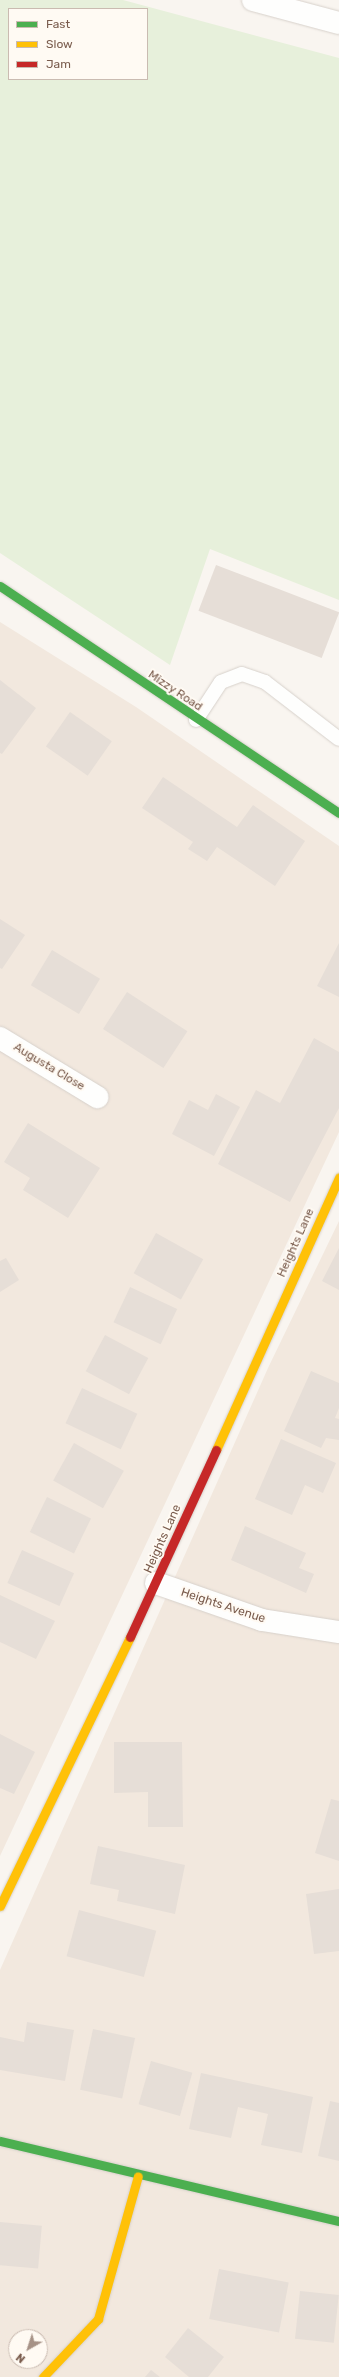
<!DOCTYPE html>
<html>
<head>
<meta charset="utf-8">
<style>
	body { margin:0 }
	#map { position:relative; width:339px; height:2377px; overflow:hidden; background:#f9f5f0; font-family:Rubik,sans-serif }
	div>[style] { position:absolute }
	.residential>* { inset:0; background:#f2e8de }
	.green>* { inset:0; background:#e7f0db }
	.building>* { inset:0; background:#e6ded7; transform-origin:0 0 }
	.roads { filter:drop-shadow(0 0 1px #d7d1cb) drop-shadow(0 0 1px #d7d1cb) }
	.lane>* { height:14px; margin:-7px; padding:0 7px; transform-origin:7px; border-radius:7px; background:#fefefd }
	.street>* { height:22px; margin:-11px; padding:0 11px; transform-origin:11px; border-radius:11px; background:#fefefd }
	.fast>* { height:9px; margin:-4.5px; padding:0 4.5px; transform-origin:4.5px; border-radius:4.5px; background:#4caf50 }
	.slow>* { height:9px; margin:-4.5px; padding:0 4.5px; transform-origin:4.5px; border-radius:4.5px; background:#ffc107 }
	.jam>* { height:9px; margin:-4.5px; padding:0 4.5px; transform-origin:4.5px; border-radius:4.5px; background:#c62828 }
	span { translate:-50% -50%; white-space:nowrap; text-align:center; line-height:1.15; -webkit-text-stroke:4px #fffaf3; paint-order:stroke }
	.street-label { font-size:12px; color:#7a5c4d }
	.legend { position:absolute; left:8px; top:8px; width:140px; height:72px; box-sizing:border-box; background:#fffaf3; border:1px solid #cabbb1; margin:0; padding:5px 7px; list-style:none; font-size:12px; color:#7a5c4d }
	.legend li { display:flex; align-items:center; gap:8px; height:20px }
	.legend b { width:20px; border:1px solid #cabbb1 }
	.north { position:absolute; left:8px; top:2329px; width:40px; height:40px; box-sizing:border-box; background:#fffaf3; border:1px solid #cabbb1; border-radius:50%; rotate:219deg; font-size:11px; font-weight:700; line-height:16px; text-align:center; color:#7a5c4d }
	.north::after { content:''; display:block; margin:auto; width:14px; height:18px; background:#a69286; clip-path:polygon(50% 0,100% 100%,50% 72%,0 100%) }
</style>
</head>
<body>
<div id="map">
	<div class="residential">
		<i style="clip-path:polygon(0 622px,136px 707px,339px 846px,339px 1132px,0 1856px)"></i>
		<i style="clip-path:polygon(evenodd,339px 1221px,339px 2377px,0 2377px,0 1970px,268px 1368px,339px 1221px,16px 2337px,40px 2337px,40px 2361px,16px 2361px,16px 2337px)"></i>
	</div>
	<div class="green">
		<i style="clip-path:polygon(evenodd,0 0,123px 0,339px 58px,339px 600px,210px 549px,170px 665px,0 553px,0 0,9px 9px,147px 9px,147px 79px,9px 79px,9px 9px)"></i>
	</div>
	<div class="building">
		<i style="left:216px;top:565px;width:132px;height:49px;rotate:21deg"></i>
		<i style="clip-path:polygon(0 680px,36px 708px,2px 754px,0 753px)"></i>
		<i style="left:70px;top:712px;width:51px;height:42px;rotate:35deg"></i>
		<i style="clip-path:polygon(163px 777px,237px 827px,253px 805px,305px 841px,275px 886px,217px 847px,207px 861px,188px 849px,193px 842px,142px 808px)"></i>
		<i style="clip-path:polygon(0 919px,25px 935px,2px 969px,0 968px)"></i>
		<i style="clip-path:polygon(339px 943px,339px 997px,317px 986px)"></i>
		<i style="left:52px;top:950px;width:56px;height:41px;rotate:31deg"></i>
		<i style="left:127px;top:992px;width:72px;height:44px;rotate:33deg"></i>
		<i style="clip-path:polygon(314px 1038px,339px 1052px,339px 1108px,290px 1202px,218px 1164px,256px 1090px,280px 1103px)"></i>
		<i style="clip-path:polygon(216px 1094px,240px 1107px,214px 1156px,172px 1134px,189px 1100px,208px 1110px)"></i>
		<i style="clip-path:polygon(28px 1123px,100px 1168px,68px 1218px,23px 1190px,30px 1178px,4px 1162px)"></i>
		<i style="left:156px;top:1233px;width:54px;height:46px;rotate:29deg"></i>
		<i style="clip-path:polygon(339px 1248px,339px 1290px,322px 1281px)"></i>
		<i style="clip-path:polygon(6px 1258px,19px 1280px,0 1292px,0 1261px)"></i>
		<i style="left:130px;top:1287px;width:52px;height:39px;rotate:25deg"></i>
		<i style="left:105px;top:1335px;width:49px;height:41px;rotate:28deg"></i>
		<i style="clip-path:polygon(311px 1371px,339px 1383px,339px 1408px,335px 1418px,339px 1419px,339px 1440px,326px 1438px,321px 1448px,284px 1431px)"></i>
		<i style="left:82px;top:1388px;width:61px;height:39px;rotate:25deg"></i>
		<i style="clip-path:polygon(281px 1439px,336px 1463px,323px 1493px,305px 1485px,292px 1515px,255px 1499px)"></i>
		<i style="left:74px;top:1443px;width:57px;height:43px;rotate:29deg"></i>
		<i style="left:47px;top:1497px;width:49px;height:39px;rotate:26deg"></i>
		<i style="clip-path:polygon(245px 1526px,306px 1553px,299px 1568px,314px 1574px,306px 1593px,231px 1560px)"></i>
		<i style="left:22px;top:1550px;width:57px;height:36px;rotate:24deg"></i>
		<i style="clip-path:polygon(0 1595px,55px 1621px,36px 1659px,0 1642px)"></i>
		<i style="clip-path:polygon(0 1734px,35px 1752px,14px 1794px,0 1788px)"></i>
		<i style="clip-path:polygon(114px 1742px,182px 1742px,183px 1827px,148px 1827px,148px 1792px,114px 1793px)"></i>
		<i style="clip-path:polygon(331px 1799px,339px 1801px,339px 1861px,315px 1853px)"></i>
		<i style="clip-path:polygon(98px 1846px,185px 1865px,175px 1914px,117px 1901px,119px 1890px,90px 1884px)"></i>
		<i style="clip-path:polygon(339px 1889px,339px 1951px,314px 1954px,306px 1894px)"></i>
		<i style="left:79px;top:1910px;width:80px;height:48px;rotate:15deg"></i>
		<i style="clip-path:polygon(27px 2022px,74px 2030px,65px 2081px,0 2070px,0 2037px,24px 2042px)"></i>
		<i style="left:93px;top:2029px;width:43px;height:62px;rotate:12deg"></i>
		<i style="left:151px;top:2061px;width:43px;height:45px;rotate:16deg"></i>
		<i style="clip-path:polygon(201px 2073px,313px 2097px,302px 2153px,261px 2145px,268px 2114px,238px 2107px,231px 2138px,189px 2129px)"></i>
		<i style="clip-path:polygon(330px 2101px,339px 2103px,339px 2161px,318px 2156px)"></i>
		<i style="left:0;top:2222px;width:42px;height:43px;rotate:5deg"></i>
		<i style="left:219px;top:2269px;width:71px;height:51px;rotate:11deg"></i>
		<i style="left:300px;top:2291px;width:39px;height:48px;rotate:6deg"></i>
		<i style="clip-path:polygon(188px 2328px,224px 2357px,208px 2377px,189px 2377px,165px 2357px)"></i>
		<i style="clip-path:polygon(151px 2370px,160px 2377px,145px 2377px)"></i>
	</div>
	<div class="roads">
		<div class="lane">
			<i style="left:196px;top:720px;width:45px;rotate:-56.7deg"></i>
			<i style="left:221px;top:682px;width:22px;rotate:-21deg"></i>
			<i style="left:242px;top:674px;width:24px;rotate:19deg"></i>
			<i style="left:265px;top:682px;width:93px;rotate:37.6deg"></i>
		</div>
		<div class="street">
			<i style="left:253px;top:0;width:89px;rotate:15deg"></i>
			<i style="left:0;top:1038px;width:114px;rotate:31.3deg"></i>
			<i style="left:156px;top:1583px;width:112px;rotate:19.2deg"></i>
			<i style="left:262px;top:1620px;width:78px;rotate:8.9deg"></i>
		</div>
		<div class="fast">
			<i style="left:0;top:586px;width:408px;rotate:33.8deg"></i>
			<i style="left:0;top:2141px;width:348px;rotate:13.3deg"></i>
		</div>
		<div class="slow">
			<i style="left:216px;top:1450px;width:299px;rotate:-65.7deg"></i>
			<i style="left:0;top:1906px;width:299px;rotate:-64.2deg"></i>
			<i style="left:43px;top:2377px;width:80px;rotate:-46.5deg"></i>
			<i style="left:98px;top:2319px;width:148px;rotate:-74.4deg"></i>
		</div>
		<div class="jam">
			<i style="left:130px;top:1637px;width:206px;rotate:-65.3deg"></i>
		</div>
	</div>
	<div class="street-label">
		<span style="left:175px;top:691px;rotate:34deg">Mizzy Road</span>
		<span style="left:49px;top:1067px;rotate:31deg">Augusta Close</span>
		<span style="left:296px;top:1243px;rotate:-66deg">Heights Lane</span>
		<span style="left:163px;top:1539px;rotate:-66deg">Heights Lane</span>
		<span style="left:223px;top:1606px;rotate:18deg">Heights Avenue</span>
	</div>
	<ul class="legend">
	<li><b style="height:5px;background:#4caf50"></b>Fast</li>
	<li><b style="height:5px;background:#ffc107"></b>Slow</li>
	<li><b style="height:5px;background:#c62828"></b>Jam</li>
	</ul>
	<div class="north">N</div>
</div>
</body>
</html>
